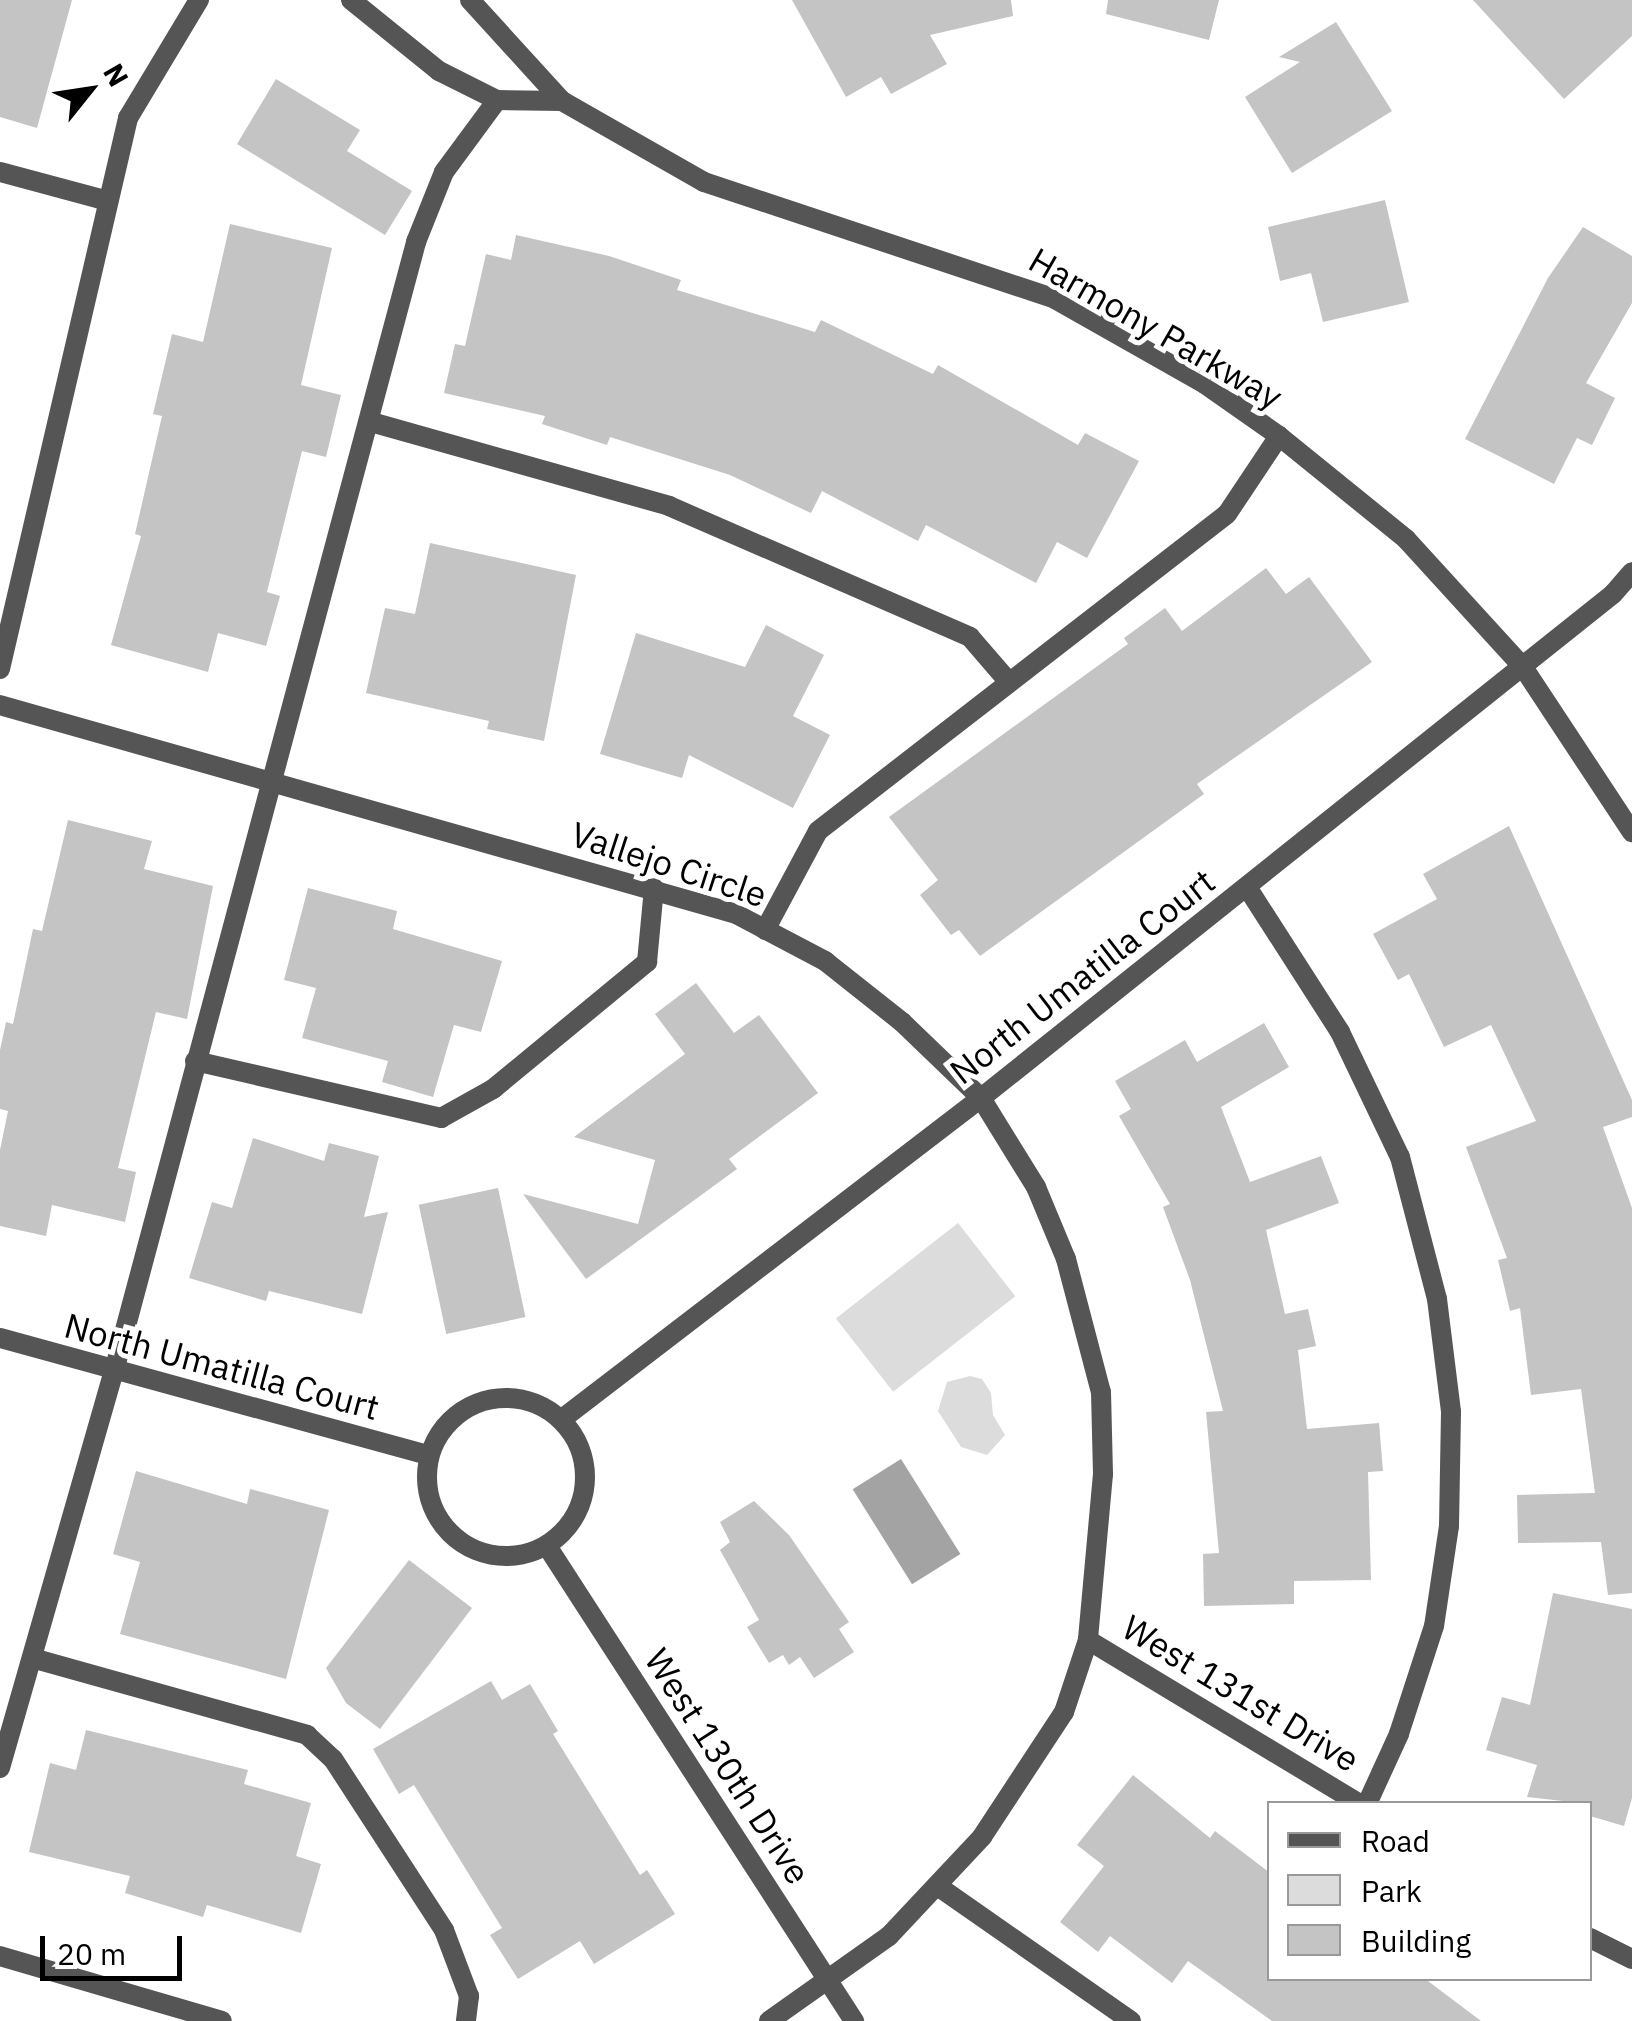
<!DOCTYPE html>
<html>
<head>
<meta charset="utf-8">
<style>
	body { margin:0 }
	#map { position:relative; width:1632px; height:2021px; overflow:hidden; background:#fff; font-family:"IBM Plex Sans",sans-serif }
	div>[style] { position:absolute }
	.green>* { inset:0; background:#dcdcdc; transform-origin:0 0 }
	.water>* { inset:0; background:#a3a3a3; transform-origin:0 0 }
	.building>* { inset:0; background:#c4c4c4; transform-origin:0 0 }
	.service>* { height:20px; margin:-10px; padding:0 10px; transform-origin:10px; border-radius:10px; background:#555 }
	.minor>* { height:20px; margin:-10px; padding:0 10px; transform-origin:10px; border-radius:10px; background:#555 }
	.minor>.ring { margin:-10px; padding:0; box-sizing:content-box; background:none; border:20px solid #555; border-radius:50% }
	span { translate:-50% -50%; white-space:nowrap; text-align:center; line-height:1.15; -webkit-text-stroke:10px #fff; paint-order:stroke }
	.street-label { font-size:35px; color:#000 }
	.legend { position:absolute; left:1267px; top:1801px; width:325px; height:180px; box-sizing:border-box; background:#fff; border:2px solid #999; margin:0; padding:12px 18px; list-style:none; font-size:30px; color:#000 }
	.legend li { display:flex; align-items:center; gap:20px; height:50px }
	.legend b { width:50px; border:2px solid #999 }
	.north { position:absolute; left:40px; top:40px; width:100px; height:100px; -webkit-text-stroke:8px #fff; paint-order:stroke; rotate:60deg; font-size:28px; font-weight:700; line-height:40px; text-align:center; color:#000 }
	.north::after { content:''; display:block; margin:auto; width:35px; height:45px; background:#000; clip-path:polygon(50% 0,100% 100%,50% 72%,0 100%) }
	.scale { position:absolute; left:40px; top:1936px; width:142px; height:45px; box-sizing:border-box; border:5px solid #000; border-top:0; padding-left:12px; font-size:30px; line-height:35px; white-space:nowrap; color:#000; -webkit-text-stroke:8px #fff; paint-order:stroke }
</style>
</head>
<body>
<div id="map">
	<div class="green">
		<i style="left:958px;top:1223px;width:93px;height:155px;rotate:52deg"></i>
		<i style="clip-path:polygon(970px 1376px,982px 1379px,991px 1393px,993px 1415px,1005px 1435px,987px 1455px,961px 1447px,938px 1411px,947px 1382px)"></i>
	</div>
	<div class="water">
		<i style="left:901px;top:1459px;width:112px;height:57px;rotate:58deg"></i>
	</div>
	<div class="building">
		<i style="clip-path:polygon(0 0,72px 0,37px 128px,0 117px)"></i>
		<i style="clip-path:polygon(792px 0,1011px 0,1013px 16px,930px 35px,947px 64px,891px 94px,881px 77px,846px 97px)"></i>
		<i style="clip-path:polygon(1108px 0,1219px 0,1209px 40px,1106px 14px)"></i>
		<i style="clip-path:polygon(1473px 0,1632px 0,1632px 36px,1564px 99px)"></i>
		<i style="clip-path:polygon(1336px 22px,1392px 111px,1292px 173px,1245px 97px,1300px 62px,1279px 57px)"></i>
		<i style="clip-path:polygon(276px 79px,360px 130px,347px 151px,412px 191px,385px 235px,237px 144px)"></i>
		<i style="clip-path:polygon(1385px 200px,1409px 302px,1323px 322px,1311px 273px,1280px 281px,1268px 227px)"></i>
		<i style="clip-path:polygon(230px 224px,332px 248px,301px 385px,341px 395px,326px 457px,302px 451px,267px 592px,280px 596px,266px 646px,218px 633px,208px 672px,111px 645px,141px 536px,135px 534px,162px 416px,153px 414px,172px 334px,203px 342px)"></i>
		<i style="clip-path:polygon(1583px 227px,1632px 256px,1632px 303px,1586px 383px,1615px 398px,1592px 445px,1577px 438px,1554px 484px,1465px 439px,1548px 278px)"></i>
		<i style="clip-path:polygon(516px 235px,609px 256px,681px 280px,677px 290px,815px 332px,821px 320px,933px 374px,938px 365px,1078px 445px,1085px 433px,1139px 461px,1087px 558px,1057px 542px,1036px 583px,926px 525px,918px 541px,822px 491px,811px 513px,730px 475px,610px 437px,607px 445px,542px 424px,545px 416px,444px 393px,455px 344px,465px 346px,486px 254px,511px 260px)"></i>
		<i style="clip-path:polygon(430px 543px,576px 575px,544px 741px,487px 729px,489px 721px,366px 693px,385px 608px,415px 614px)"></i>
		<i style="clip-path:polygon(1266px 568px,1286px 594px,1309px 577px,1372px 662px,1197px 784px,1204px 794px,980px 956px,959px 930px,951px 935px,920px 895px,938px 880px,889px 817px,1128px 644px,1124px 638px,1165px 608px,1182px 631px)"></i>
		<i style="clip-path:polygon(766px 625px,824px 655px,793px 716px,830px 735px,793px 808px,689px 755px,682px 778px,600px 754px,636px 633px,745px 667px)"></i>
		<i style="clip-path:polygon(68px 820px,152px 841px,144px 869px,213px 886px,187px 1019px,156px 1012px,118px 1168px,136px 1172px,125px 1222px,52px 1205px,46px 1236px,0 1226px,0 1150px,8px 1111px,0 1109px,0 1050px,6px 1022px,13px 1024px,33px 929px,42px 931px)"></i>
		<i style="clip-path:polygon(1509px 826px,1632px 1100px,1632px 1117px,1603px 1127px,1632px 1208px,1632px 1593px,1608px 1595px,1601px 1542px,1518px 1543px,1517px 1495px,1595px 1493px,1581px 1389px,1531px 1395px,1520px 1308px,1510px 1311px,1498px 1260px,1507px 1258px,1466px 1147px,1536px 1121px,1491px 1025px,1444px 1047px,1409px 974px,1398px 980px,1373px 934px,1437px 899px,1423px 874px)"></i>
		<i style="clip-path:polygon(308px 888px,397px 911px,393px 929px,502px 961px,481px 1032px,454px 1025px,433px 1097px,382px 1082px,388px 1061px,302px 1038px,316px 988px,284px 980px)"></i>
		<i style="clip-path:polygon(696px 983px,734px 1033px,759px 1015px,818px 1093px,729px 1159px,737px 1169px,586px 1279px,523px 1194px,638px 1224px,655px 1160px,574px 1137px,685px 1054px,655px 1014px)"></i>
		<i style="clip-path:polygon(1264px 1023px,1289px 1067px,1221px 1107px,1250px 1182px,1321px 1156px,1339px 1203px,1266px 1230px,1285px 1314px,1308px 1309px,1316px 1346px,1298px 1350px,1307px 1429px,1379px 1423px,1383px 1471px,1368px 1472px,1371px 1580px,1294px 1581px,1294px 1604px,1204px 1606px,1203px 1554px,1219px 1553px,1206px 1412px,1223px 1411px,1190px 1280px,1163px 1207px,1170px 1204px,1119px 1116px,1131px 1109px,1115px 1081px,1185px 1040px,1197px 1062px)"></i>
		<i style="clip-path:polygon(253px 1138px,324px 1161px,329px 1143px,379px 1156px,364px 1217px,388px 1212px,362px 1314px,269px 1291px,266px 1301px,189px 1278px,212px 1202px,232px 1208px)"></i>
		<i style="left:498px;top:1188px;width:132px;height:81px;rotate:78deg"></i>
		<i style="clip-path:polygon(136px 1471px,247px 1504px,250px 1489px,329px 1510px,286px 1679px,120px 1634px,140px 1562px,113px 1554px)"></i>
		<i style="clip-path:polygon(754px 1501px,789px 1535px,849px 1622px,839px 1629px,854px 1652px,814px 1678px,800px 1657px,789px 1665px,783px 1655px,769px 1663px,747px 1627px,759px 1620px,720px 1550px,730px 1542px,720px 1522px)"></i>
		<i style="clip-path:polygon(409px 1560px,472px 1608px,380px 1729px,346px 1703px,326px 1668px)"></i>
		<i style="clip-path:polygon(1553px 1593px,1632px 1609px,1632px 1798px,1624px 1826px,1590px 1816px,1590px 1804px,1527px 1797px,1537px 1765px,1486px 1750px,1502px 1697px,1530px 1705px)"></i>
		<i style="clip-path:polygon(491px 1681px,502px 1700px,530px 1684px,558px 1731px,553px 1734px,640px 1875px,647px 1870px,675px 1914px,594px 1964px,580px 1941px,518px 1979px,490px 1935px,502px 1928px,414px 1785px,399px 1794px,373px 1749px)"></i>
		<i style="clip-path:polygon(86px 1730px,248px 1770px,244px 1784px,311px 1803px,296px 1856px,321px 1864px,301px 1933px,207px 1905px,203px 1917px,125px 1893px,130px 1876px,29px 1852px,50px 1763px,76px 1770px)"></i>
		<i style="clip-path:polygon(1133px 1775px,1210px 1838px,1215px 1831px,1270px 1873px,1270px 1978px,1424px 1978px,1481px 2021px,1272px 2021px,1188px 1961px,1172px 1983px,1110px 1936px,1098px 1952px,1060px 1922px,1104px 1866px,1077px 1845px)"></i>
	</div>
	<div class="service">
		<i style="left:0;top:172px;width:112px;rotate:15deg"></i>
		<i style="left:371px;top:422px;width:310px;rotate:15.7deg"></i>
		<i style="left:669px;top:506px;width:328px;rotate:23.5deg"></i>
		<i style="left:970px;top:637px;width:58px;rotate:49.2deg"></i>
		<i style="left:1247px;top:887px;width:172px;rotate:57.3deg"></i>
		<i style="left:1340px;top:1032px;width:139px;rotate:64.4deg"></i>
		<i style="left:1400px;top:1157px;width:147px;rotate:75.4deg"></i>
		<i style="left:1437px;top:1299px;width:114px;rotate:82.9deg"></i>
		<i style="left:1451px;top:1412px;width:114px;rotate:91deg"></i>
		<i style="left:1449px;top:1526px;width:101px;rotate:98.5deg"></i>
		<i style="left:1434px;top:1626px;width:114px;rotate:108deg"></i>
		<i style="left:1399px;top:1734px;width:77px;rotate:114.6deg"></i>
		<i style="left:765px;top:930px;width:112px;rotate:-61.8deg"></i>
		<i style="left:818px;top:831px;width:517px;rotate:-37.78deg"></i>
		<i style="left:1227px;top:514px;width:94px;rotate:-56.3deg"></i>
		<i style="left:32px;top:1658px;width:286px;rotate:15.6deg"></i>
		<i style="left:307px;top:1735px;width:35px;rotate:43deg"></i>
		<i style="left:333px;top:1759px;width:204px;rotate:57deg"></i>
		<i style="left:444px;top:1930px;width:71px;rotate:69.3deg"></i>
		<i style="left:469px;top:1996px;width:25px;rotate:97deg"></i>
		<i style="left:0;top:1768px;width:413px;rotate:-74deg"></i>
		<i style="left:114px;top:1371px;width:1169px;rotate:-75.02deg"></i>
		<i style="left:416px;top:242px;width:75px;rotate:-68.2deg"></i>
		<i style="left:444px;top:172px;width:89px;rotate:-53.6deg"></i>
		<i style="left:939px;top:1887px;width:234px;rotate:34.9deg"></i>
	</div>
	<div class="minor">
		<i style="left:351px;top:0;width:113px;rotate:38.9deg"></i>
		<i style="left:439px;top:71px;width:65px;rotate:26.6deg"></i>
		<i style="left:497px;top:100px;width:65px;rotate:0.9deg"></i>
		<i style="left:470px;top:0;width:137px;rotate:47.7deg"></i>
		<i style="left:562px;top:101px;width:163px;rotate:29.7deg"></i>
		<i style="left:704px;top:182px;width:370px;rotate:18.4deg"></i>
		<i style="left:1055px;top:299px;width:172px;rotate:29.5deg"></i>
		<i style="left:1205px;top:384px;width:90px;rotate:35.1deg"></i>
		<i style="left:1279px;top:436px;width:164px;rotate:39deg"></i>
		<i style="left:1406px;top:539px;width:173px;rotate:47.6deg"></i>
		<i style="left:1523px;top:667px;width:198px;rotate:56.6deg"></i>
		<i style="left:0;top:669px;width:566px;rotate:-76.92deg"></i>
		<i style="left:128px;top:118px;width:138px;rotate:-59deg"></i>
		<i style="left:0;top:705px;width:765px;rotate:15.85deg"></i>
		<i style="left:736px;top:914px;width:101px;rotate:27.8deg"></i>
		<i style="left:825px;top:961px;width:98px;rotate:38.4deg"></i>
		<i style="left:902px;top:1022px;width:110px;rotate:43.9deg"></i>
		<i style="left:981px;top:1098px;width:105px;rotate:58.3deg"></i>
		<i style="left:1036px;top:1187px;width:78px;rotate:67.4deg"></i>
		<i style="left:1066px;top:1259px;width:138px;rotate:75.3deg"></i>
		<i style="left:1101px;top:1392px;width:82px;rotate:88.6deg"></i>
		<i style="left:1103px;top:1474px;width:167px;rotate:95.2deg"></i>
		<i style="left:1088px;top:1640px;width:76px;rotate:108.4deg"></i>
		<i style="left:1064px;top:1712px;width:149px;rotate:123.3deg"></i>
		<i style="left:982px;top:1837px;width:136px;rotate:133.2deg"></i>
		<i style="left:889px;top:1936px;width:147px;rotate:144.7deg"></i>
		<i style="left:195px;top:1061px;width:253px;rotate:13deg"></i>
		<i style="left:441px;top:1118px;width:60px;rotate:-29.1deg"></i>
		<i style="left:493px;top:1089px;width:200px;rotate:-39.5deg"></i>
		<i style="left:647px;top:962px;width:74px;rotate:-84.6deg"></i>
		<i style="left:0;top:1338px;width:444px;rotate:15.3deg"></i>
		<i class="ring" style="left:427px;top:1398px;width:138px;height:138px"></i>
		<i style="left:562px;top:1419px;width:528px;rotate:-37.46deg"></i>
		<i style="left:981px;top:1098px;width:808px;rotate:-38.57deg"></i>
		<i style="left:1613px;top:594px;width:29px;rotate:-49deg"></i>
		<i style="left:547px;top:1546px;width:566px;rotate:57.12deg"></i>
		<i style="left:1088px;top:1640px;width:318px;rotate:31.1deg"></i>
		<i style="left:1590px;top:1938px;width:47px;rotate:26.6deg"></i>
		<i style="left:0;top:1956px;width:231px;rotate:16.3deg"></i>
	</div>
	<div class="street-label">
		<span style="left:1156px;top:328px;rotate:30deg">Harmony Parkway</span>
		<span style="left:669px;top:864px;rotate:18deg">Vallejo Circle</span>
		<span style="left:1082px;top:976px;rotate:-38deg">North Umatilla Court</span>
		<span style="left:222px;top:1366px;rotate:15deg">North Umatilla Court</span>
		<span style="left:1241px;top:1693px;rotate:31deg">West 131st Drive</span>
		<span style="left:728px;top:1766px;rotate:57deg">West 130th Drive</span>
	</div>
	<ul class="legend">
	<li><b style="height:12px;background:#555"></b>Road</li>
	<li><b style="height:28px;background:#dcdcdc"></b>Park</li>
	<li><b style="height:28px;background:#c4c4c4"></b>Building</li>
	</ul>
	<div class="north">N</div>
	<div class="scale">20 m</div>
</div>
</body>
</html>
